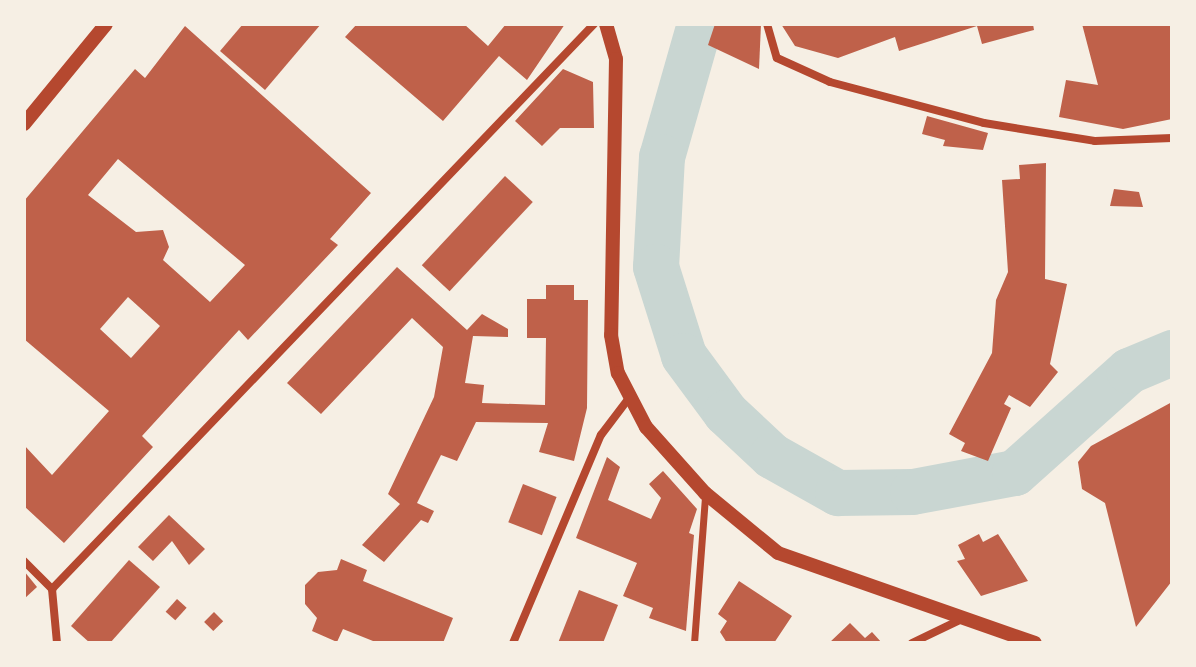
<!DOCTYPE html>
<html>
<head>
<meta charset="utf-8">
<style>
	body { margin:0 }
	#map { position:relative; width:1196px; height:667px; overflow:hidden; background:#f6efe4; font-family:"Alegreya Sans",sans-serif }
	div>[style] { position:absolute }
	.river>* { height:46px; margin:-23px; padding:0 23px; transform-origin:23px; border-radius:23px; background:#c9d6d2 }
	.building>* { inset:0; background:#bf614a; transform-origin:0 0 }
	.pedestrian>* { height:7px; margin:-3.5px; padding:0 3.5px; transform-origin:3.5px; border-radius:3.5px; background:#b5482f }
	.minor>* { height:8px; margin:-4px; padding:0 4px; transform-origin:4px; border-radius:4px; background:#b5482f }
	.tertiary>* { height:14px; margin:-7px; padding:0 7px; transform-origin:7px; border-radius:7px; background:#b5482f }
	span { translate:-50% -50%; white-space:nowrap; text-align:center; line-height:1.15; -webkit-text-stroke:6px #f6efe4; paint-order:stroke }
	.frame { position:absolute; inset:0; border:26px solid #f6efe4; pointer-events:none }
</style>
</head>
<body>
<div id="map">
	<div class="river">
		<i style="left:700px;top:24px;width:138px;rotate:105.9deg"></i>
		<i style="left:662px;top:157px;width:110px;rotate:93.1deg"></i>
		<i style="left:656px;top:267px;width:93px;rotate:72.5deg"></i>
		<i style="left:684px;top:356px;width:71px;rotate:53.6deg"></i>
		<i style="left:726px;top:413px;width:63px;rotate:43.1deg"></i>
		<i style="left:772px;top:456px;width:76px;rotate:29.3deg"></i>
		<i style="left:838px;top:493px;width:75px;rotate:-0.8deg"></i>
		<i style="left:913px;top:492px;width:104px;rotate:-10.6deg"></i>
		<i style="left:1015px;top:473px;width:153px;rotate:-41.8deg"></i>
		<i style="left:1129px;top:371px;width:47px;rotate:-22.7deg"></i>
	</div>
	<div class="building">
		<i style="clip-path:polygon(243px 24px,321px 24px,265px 90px,220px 51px)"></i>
		<i style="clip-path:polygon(357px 24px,464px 24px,488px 46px,506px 24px,565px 24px,527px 80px,499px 56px,443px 121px,345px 37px)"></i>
		<i style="clip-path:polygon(715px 24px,761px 24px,759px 69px,708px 45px)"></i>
		<i style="clip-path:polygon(781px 24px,1033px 24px,1034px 30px,982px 44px,977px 26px,899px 51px,895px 37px,838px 58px,795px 46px)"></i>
		<i style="clip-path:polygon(1082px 24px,1172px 24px,1172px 119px,1123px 129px,1059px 117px,1066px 80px,1098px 85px)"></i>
		<i style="clip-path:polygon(evenodd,185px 26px,371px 193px,330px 239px,338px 245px,248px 340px,239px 330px,142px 436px,153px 447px,64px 543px,24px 506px,24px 445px,52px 475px,109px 411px,24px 339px,24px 201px,135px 69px,145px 78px,185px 26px,118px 159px,245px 265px,210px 302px,163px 260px,169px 247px,163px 230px,136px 232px,88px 195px,118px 159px,185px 26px,128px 297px,160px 326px,131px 358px,100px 329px,128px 297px)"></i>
		<i style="clip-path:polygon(563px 69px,593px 82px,594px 128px,560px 128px,542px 146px,515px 121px)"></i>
		<i style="clip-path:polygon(927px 116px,988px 133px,983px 150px,943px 146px,945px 140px,922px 134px)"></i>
		<i style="clip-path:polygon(1046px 163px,1045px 279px,1067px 284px,1050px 364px,1058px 372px,1030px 407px,1009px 395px,1004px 404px,1011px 408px,988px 461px,961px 451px,965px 443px,949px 434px,992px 353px,996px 300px,1008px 272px,1002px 180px,1020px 179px,1019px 165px)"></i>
		<i style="left:505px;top:176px;width:38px;height:122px;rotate:43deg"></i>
		<i style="clip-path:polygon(1114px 189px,1139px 192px,1143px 207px,1110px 206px)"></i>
		<i style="clip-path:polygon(397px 267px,467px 330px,482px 314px,508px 329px,508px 337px,473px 336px,465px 383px,484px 385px,482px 403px,545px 405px,546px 338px,527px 338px,527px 299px,546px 299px,546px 285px,574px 285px,574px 300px,588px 300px,587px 408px,574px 461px,539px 452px,548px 423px,476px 422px,457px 461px,441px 455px,417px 503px,434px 511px,428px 523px,421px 520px,384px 562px,362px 545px,400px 504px,388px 494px,434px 397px,443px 347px,412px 318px,321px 414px,287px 383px)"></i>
		<i style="clip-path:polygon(1172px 402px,1172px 581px,1136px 627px,1105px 503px,1082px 489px,1078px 462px,1091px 446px)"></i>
		<i style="clip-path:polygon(607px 457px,620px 467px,608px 500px,651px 519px,661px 498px,649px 484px,663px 471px,697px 509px,689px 533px,694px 535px,686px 631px,649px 618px,653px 608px,623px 596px,637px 563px,576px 538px)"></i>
		<i style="left:523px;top:484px;width:36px;height:41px;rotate:21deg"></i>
		<i style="clip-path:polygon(169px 515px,205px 549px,189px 565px,172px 541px,153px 561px,138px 547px)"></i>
		<i style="clip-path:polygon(979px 534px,983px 542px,998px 534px,1028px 581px,981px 596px,957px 561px,965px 559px,958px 545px)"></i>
		<i style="clip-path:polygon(341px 559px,367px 570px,363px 581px,453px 618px,443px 643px,378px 643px,343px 629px,337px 642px,312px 631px,317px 618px,305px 604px,305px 585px,318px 572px,337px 570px)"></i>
		<i style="clip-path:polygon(129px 560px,160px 587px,110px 643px,90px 643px,71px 626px)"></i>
		<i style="clip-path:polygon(24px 571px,37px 587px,24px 599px)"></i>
		<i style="clip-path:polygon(739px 581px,792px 616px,774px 643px,727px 643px,720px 632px,727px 621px,718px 614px)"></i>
		<i style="clip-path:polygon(579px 590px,618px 605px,603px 643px,558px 643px)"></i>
		<i style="left:177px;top:599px;width:13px;height:17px;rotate:42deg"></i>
		<i style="left:214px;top:612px;width:13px;height:14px;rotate:45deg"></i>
		<i style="clip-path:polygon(850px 623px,865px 638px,872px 632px,882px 643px,829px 643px)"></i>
	</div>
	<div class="pedestrian">
		<i style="left:694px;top:643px;width:148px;rotate:-85.7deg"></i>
	</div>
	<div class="minor">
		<i style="left:767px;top:24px;width:35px;rotate:74deg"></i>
		<i style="left:777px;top:58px;width:58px;rotate:24.4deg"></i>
		<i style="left:830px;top:82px;width:159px;rotate:14.9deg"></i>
		<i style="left:984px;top:123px;width:112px;rotate:9.2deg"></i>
		<i style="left:1095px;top:141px;width:77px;rotate:-2.2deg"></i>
		<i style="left:24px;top:561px;width:40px;rotate:45deg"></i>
		<i style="left:57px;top:643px;width:54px;rotate:-95.3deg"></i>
		<i style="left:52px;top:589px;width:783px;rotate:-46.19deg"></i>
		<i style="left:513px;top:643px;width:226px;rotate:-67.1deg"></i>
		<i style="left:601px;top:435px;width:46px;rotate:-52.9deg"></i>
		<i style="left:912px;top:643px;width:51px;rotate:-25.6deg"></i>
	</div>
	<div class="tertiary">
		<i style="left:606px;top:24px;width:36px;rotate:74deg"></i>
		<i style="left:616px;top:59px;width:276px;rotate:91deg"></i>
		<i style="left:611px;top:335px;width:39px;rotate:80deg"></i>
		<i style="left:618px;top:373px;width:61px;rotate:62.6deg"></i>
		<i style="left:646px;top:427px;width:89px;rotate:48.2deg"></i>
		<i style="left:705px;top:493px;width:94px;rotate:39.4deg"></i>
		<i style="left:778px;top:553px;width:272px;rotate:19.3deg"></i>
		<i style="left:24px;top:124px;width:129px;rotate:-50.6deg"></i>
	</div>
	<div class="frame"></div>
</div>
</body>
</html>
